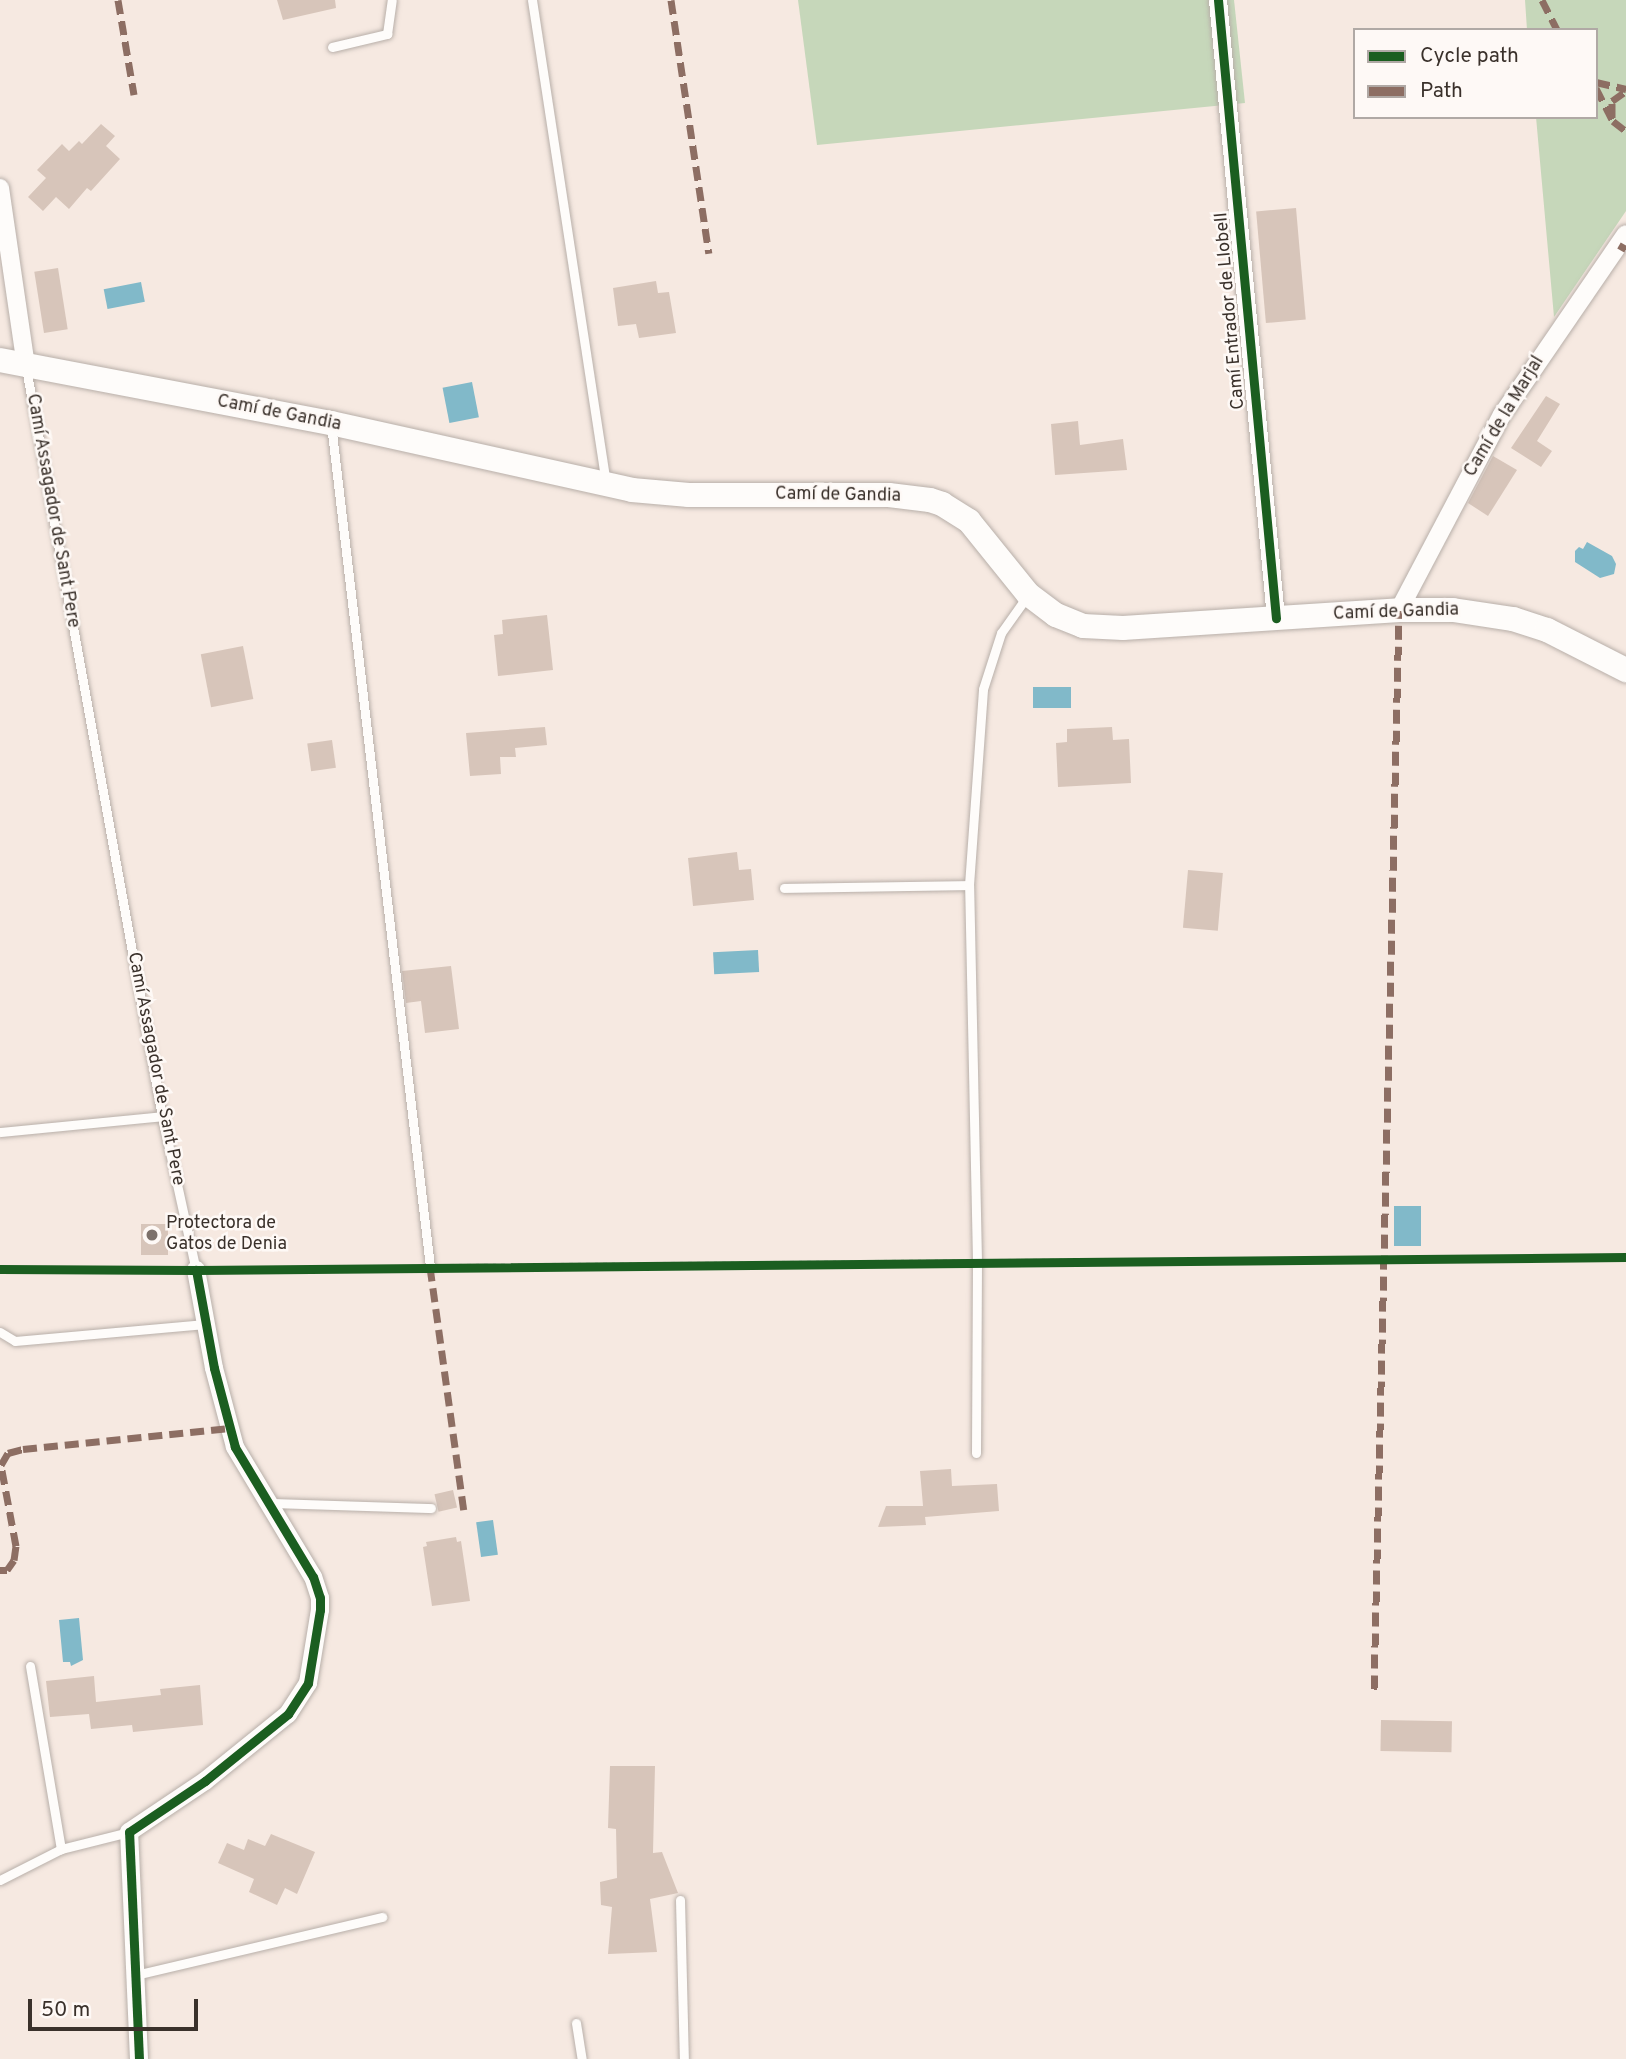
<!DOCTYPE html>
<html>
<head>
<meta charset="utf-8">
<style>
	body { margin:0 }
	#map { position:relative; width:1626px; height:2059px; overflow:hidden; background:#f6e9e1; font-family:Overpass,sans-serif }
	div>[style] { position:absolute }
	.green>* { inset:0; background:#c6d7ba }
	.water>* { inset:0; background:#81b9c9; transform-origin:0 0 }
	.building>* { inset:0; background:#d7c5ba; transform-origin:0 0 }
	.path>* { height:4.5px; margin-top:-2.25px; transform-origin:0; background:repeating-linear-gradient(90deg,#d0ccc9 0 3.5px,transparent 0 8.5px) }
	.roads { filter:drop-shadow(0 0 2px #b8afa9) drop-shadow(0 0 2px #b8afa9) }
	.service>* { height:9px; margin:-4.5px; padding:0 4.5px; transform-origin:4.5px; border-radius:4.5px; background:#fefcfa }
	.minor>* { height:18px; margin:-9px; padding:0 9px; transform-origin:9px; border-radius:9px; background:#fefcfa }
	.secondary>* { height:24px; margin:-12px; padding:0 12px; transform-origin:12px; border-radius:12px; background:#fefcfa }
	.quiet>* { height:7px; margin-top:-3.5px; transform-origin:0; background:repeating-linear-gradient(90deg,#8d6e63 0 14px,transparent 0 21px) }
	.cycleway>* { height:9px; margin:-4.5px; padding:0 4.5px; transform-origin:4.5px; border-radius:4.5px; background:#1b5e20 }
	.dots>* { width:19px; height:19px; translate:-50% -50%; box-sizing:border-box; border:4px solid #fef9f6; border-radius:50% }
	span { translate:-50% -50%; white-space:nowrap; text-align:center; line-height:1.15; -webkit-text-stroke:5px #fef9f6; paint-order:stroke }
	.street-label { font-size:18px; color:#3a312b }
	.poi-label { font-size:18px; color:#3a312b }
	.left { translate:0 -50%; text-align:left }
	.legend { position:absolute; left:1353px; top:28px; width:245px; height:91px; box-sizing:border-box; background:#fef9f6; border:2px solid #b0a9a5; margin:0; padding:9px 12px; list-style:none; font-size:21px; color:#3a312b }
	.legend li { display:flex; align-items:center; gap:14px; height:35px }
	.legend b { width:35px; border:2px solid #b0a9a5 }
	.scale { position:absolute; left:28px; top:1999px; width:170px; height:32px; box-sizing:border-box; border:4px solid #3a312b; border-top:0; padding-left:9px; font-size:21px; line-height:24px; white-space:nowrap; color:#3a312b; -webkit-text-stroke:5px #fef9f6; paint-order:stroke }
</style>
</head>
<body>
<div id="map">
	<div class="green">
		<i style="clip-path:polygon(798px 0,1234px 0,1245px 103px,817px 145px)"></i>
		<i style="clip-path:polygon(1525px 0,1626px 0,1626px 211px,1554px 317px,1536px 117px,1596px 117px,1596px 30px,1527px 30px)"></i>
	</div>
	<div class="water">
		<i style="left:141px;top:282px;width:20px;height:38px;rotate:79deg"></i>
		<i style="left:472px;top:382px;width:36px;height:30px;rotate:79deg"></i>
		<i style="clip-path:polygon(1587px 542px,1612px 556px,1616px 564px,1614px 574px,1600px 578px,1575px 562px,1575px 551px,1579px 547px,1583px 549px)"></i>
		<i style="left:1071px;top:687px;width:21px;height:38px;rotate:90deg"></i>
		<i style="left:758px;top:950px;width:22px;height:45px;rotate:87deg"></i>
		<i style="left:1394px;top:1206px;width:27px;height:40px"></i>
		<i style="left:493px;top:1520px;width:35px;height:17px;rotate:82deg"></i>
		<i style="clip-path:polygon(79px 1618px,83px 1660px,71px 1666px,70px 1662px,63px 1662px,59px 1620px)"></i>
	</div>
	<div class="building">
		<i style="clip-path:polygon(277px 0,335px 0,336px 8px,283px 20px)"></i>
		<i style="clip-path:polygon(101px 124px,115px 136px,106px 146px,120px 159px,91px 191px,87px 188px,69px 209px,56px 197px,43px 211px,28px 197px,46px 178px,37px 170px,62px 144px,69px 151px,79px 141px,82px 144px)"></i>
		<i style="left:1296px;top:208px;width:112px;height:40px;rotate:85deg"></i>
		<i style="left:58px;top:268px;width:62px;height:24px;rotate:81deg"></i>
		<i style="clip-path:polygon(656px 281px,658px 293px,669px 292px,676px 333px,639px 338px,636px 324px,618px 326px,613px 288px)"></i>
		<i style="clip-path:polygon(1546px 396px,1560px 404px,1537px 441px,1552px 451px,1541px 467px,1511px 448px)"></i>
		<i style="clip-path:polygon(1078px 421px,1080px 445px,1123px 439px,1127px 470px,1055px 475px,1051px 424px)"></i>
		<i style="clip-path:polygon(1493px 456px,1517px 470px,1488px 516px,1468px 503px)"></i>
		<i style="clip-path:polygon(547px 615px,553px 670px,498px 676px,494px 635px,503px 634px,502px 620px)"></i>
		<i style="left:243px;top:646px;width:54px;height:43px;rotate:79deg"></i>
		<i style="clip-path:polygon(545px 727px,547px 745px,515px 748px,516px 757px,500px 757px,501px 774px,470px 776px,466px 733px)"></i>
		<i style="clip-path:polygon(1112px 727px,1113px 740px,1129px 739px,1131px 783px,1058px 787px,1056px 743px,1067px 742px,1067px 729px)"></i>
		<i style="left:332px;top:740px;width:28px;height:25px;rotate:82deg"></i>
		<i style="clip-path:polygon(737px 852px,739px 870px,751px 869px,754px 900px,693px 906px,688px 858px)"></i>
		<i style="left:1188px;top:870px;width:35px;height:58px;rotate:5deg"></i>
		<i style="clip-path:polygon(451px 966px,459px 1029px,425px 1033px,421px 1001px,406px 1003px,402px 971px)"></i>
		<i style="left:141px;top:1224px;width:27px;height:31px"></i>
		<i style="clip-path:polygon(951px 1469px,952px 1486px,997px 1484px,999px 1511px,925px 1517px,926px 1525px,878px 1527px,886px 1506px,923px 1506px,920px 1471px)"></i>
		<i style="left:453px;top:1490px;width:18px;height:19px;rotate:77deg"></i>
		<i style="clip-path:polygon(456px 1537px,457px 1542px,461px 1541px,470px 1601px,432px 1606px,423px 1547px,427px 1546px,426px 1542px)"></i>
		<i style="clip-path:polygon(94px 1676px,96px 1702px,161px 1695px,160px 1689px,200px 1685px,203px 1725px,133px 1732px,132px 1725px,91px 1729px,89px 1714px,50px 1717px,46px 1681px)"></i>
		<i style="left:1381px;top:1720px;width:71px;height:31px;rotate:1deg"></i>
		<i style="clip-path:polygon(610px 1766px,655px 1766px,653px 1853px,662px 1852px,678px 1893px,650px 1899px,657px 1952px,608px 1954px,612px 1907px,601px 1905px,600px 1882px,617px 1878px,616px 1829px,608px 1828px)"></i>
		<i style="clip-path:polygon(271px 1834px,315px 1852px,297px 1894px,285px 1888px,277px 1905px,249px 1892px,254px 1879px,218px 1863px,227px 1843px,244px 1850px,248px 1839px,265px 1846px)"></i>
	</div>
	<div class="path">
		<i style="left:991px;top:1261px;width:635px;rotate:-0.36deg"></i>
		<i style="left:442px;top:1266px;width:523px;rotate:-0.55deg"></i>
		<i style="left:0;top:1269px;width:178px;rotate:0.3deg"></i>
		<i style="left:214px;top:1270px;width:202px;rotate:-0.9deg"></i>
	</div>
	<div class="roads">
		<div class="service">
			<i style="left:532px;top:0;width:489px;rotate:81.3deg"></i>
			<i style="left:332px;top:47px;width:57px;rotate:-13.3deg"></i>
			<i style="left:387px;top:34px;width:34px;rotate:-82deg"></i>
			<i style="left:26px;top:368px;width:760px;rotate:79.7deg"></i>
			<i style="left:162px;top:1116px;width:158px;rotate:77.6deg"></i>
			<i style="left:331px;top:424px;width:849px;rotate:83.3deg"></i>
			<i style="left:784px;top:888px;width:185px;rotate:-0.9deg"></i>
			<i style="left:0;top:1132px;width:163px;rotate:-5.6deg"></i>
			<i style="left:0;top:1332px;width:17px;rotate:31deg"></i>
			<i style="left:15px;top:1341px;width:191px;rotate:-5.1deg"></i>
			<i style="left:976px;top:1453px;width:192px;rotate:-89.7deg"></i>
			<i style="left:977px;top:1261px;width:376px;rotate:-91.2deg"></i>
			<i style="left:969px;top:885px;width:196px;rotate:-85.9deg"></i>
			<i style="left:983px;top:689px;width:59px;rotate:-72.2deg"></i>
			<i style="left:1001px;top:633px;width:47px;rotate:-54.6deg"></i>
			<i style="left:269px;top:1503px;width:162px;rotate:1.8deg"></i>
			<i style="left:30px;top:1666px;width:186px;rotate:80.4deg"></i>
			<i style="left:0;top:1880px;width:68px;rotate:-26.9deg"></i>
			<i style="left:61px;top:1849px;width:70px;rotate:-14deg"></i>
			<i style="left:680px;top:1900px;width:159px;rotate:88.6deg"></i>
			<i style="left:135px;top:1975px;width:254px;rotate:-13.2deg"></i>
			<i style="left:576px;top:2023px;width:36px;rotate:81deg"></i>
		</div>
		<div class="minor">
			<i style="left:1218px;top:0;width:621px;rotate:84.64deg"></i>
			<i style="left:0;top:188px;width:180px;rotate:81.7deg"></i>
			<i style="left:1399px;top:610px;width:221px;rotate:-62.2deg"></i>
			<i style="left:1502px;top:415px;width:219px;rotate:-55.6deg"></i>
			<i style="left:139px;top:2059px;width:227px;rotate:-92.5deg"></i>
			<i style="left:129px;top:1832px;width:92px;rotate:-33.9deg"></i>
			<i style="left:205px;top:1781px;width:107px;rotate:-38.9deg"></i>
			<i style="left:288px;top:1714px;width:37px;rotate:-57deg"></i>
			<i style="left:308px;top:1683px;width:74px;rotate:-80.7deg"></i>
			<i style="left:320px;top:1610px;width:12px;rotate:-90deg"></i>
			<i style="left:320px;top:1598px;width:22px;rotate:-108deg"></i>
			<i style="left:313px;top:1577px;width:152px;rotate:-121deg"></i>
			<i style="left:235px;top:1447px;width:82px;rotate:-104.9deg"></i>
			<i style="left:214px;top:1368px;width:100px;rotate:-100.4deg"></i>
		</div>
		<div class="secondary">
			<i style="left:0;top:360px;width:337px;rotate:10.8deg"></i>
			<i style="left:331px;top:423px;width:308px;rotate:12.5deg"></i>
			<i style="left:632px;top:490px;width:57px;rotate:5deg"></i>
			<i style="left:689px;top:495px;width:200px"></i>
			<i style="left:889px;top:495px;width:41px;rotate:7deg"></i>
			<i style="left:930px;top:500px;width:13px;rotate:18deg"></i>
			<i style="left:942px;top:504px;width:32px;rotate:32deg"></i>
			<i style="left:969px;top:521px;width:94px;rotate:51.1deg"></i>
			<i style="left:1028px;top:594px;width:35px;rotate:37deg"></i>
			<i style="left:1056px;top:615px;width:29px;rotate:22deg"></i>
			<i style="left:1083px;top:626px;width:40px;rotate:2.9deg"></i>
			<i style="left:1123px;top:628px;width:277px;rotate:-3.7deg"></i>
			<i style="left:1399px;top:610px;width:54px"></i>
			<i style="left:1453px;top:610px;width:61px;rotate:8.5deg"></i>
			<i style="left:1513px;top:619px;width:36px;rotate:18deg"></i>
			<i style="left:1547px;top:630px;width:89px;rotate:26.9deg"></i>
		</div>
	</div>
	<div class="quiet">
		<i style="left:118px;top:0;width:96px;rotate:80.4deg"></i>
		<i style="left:671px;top:0;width:256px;rotate:81.5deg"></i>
		<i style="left:1542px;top:0;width:34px;rotate:63deg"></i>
		<i style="left:1596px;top:82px;width:31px;rotate:13deg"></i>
		<i style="left:1596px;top:88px;width:37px;rotate:63deg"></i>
		<i style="left:1613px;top:121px;width:16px;rotate:38deg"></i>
		<i style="left:1612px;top:118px;width:17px;rotate:-90deg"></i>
		<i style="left:1612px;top:101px;width:17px;rotate:-36deg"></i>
		<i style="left:1619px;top:245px;width:8px;rotate:30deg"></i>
		<i style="left:430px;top:1267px;width:246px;rotate:82.1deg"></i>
		<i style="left:0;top:1570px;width:7px"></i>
		<i style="left:7px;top:1570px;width:12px;rotate:-55deg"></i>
		<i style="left:14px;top:1560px;width:14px;rotate:-82deg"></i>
		<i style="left:16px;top:1546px;width:82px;rotate:-100.5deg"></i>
		<i style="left:1px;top:1465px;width:14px;rotate:-60deg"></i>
		<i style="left:8px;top:1453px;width:16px;rotate:-15deg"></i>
		<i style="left:23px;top:1449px;width:208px;rotate:-5.8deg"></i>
		<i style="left:1374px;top:1689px;width:1079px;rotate:-88.67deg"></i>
	</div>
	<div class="cycleway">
		<i style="left:1218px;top:0;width:621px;rotate:84.64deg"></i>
		<i style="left:0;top:1269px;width:196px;rotate:0.3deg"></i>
		<i style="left:196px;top:1270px;width:1430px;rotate:-0.52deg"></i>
		<i style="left:139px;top:2059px;width:227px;rotate:-92.5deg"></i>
		<i style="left:129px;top:1832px;width:92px;rotate:-33.9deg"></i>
		<i style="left:205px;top:1781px;width:107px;rotate:-38.9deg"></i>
		<i style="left:288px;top:1714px;width:37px;rotate:-57deg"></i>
		<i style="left:308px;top:1683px;width:74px;rotate:-80.7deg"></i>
		<i style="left:320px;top:1610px;width:12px;rotate:-90deg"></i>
		<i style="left:320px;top:1598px;width:22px;rotate:-108deg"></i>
		<i style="left:313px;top:1577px;width:152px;rotate:-121deg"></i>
		<i style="left:235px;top:1447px;width:82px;rotate:-104.9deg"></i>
		<i style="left:214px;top:1368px;width:100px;rotate:-100.4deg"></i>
	</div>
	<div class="dots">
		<i style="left:152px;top:1235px;background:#7c716b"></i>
	</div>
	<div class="street-label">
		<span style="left:1231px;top:311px;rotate:-95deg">Camí Entrador de Llobell</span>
		<span style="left:279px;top:414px;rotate:11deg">Camí de Gandia</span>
		<span style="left:1505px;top:417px;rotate:-59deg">Camí de la Marjal</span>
		<span style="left:838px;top:496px;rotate:1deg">Camí de Gandia</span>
		<span style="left:52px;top:511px;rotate:80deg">Camí Assagador de Sant Pere</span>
		<span style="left:1396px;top:613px;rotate:-2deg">Camí de Gandia</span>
		<span style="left:155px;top:1069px;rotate:79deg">Camí Assagador de Sant Pere</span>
	</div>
	<div class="poi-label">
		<span class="left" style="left:166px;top:1235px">Protectora de<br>Gatos de Denia</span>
	</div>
	<ul class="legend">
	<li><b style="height:9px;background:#1b5e20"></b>Cycle path</li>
	<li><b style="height:9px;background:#8d6e63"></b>Path</li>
	</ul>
	<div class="scale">50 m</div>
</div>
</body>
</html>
